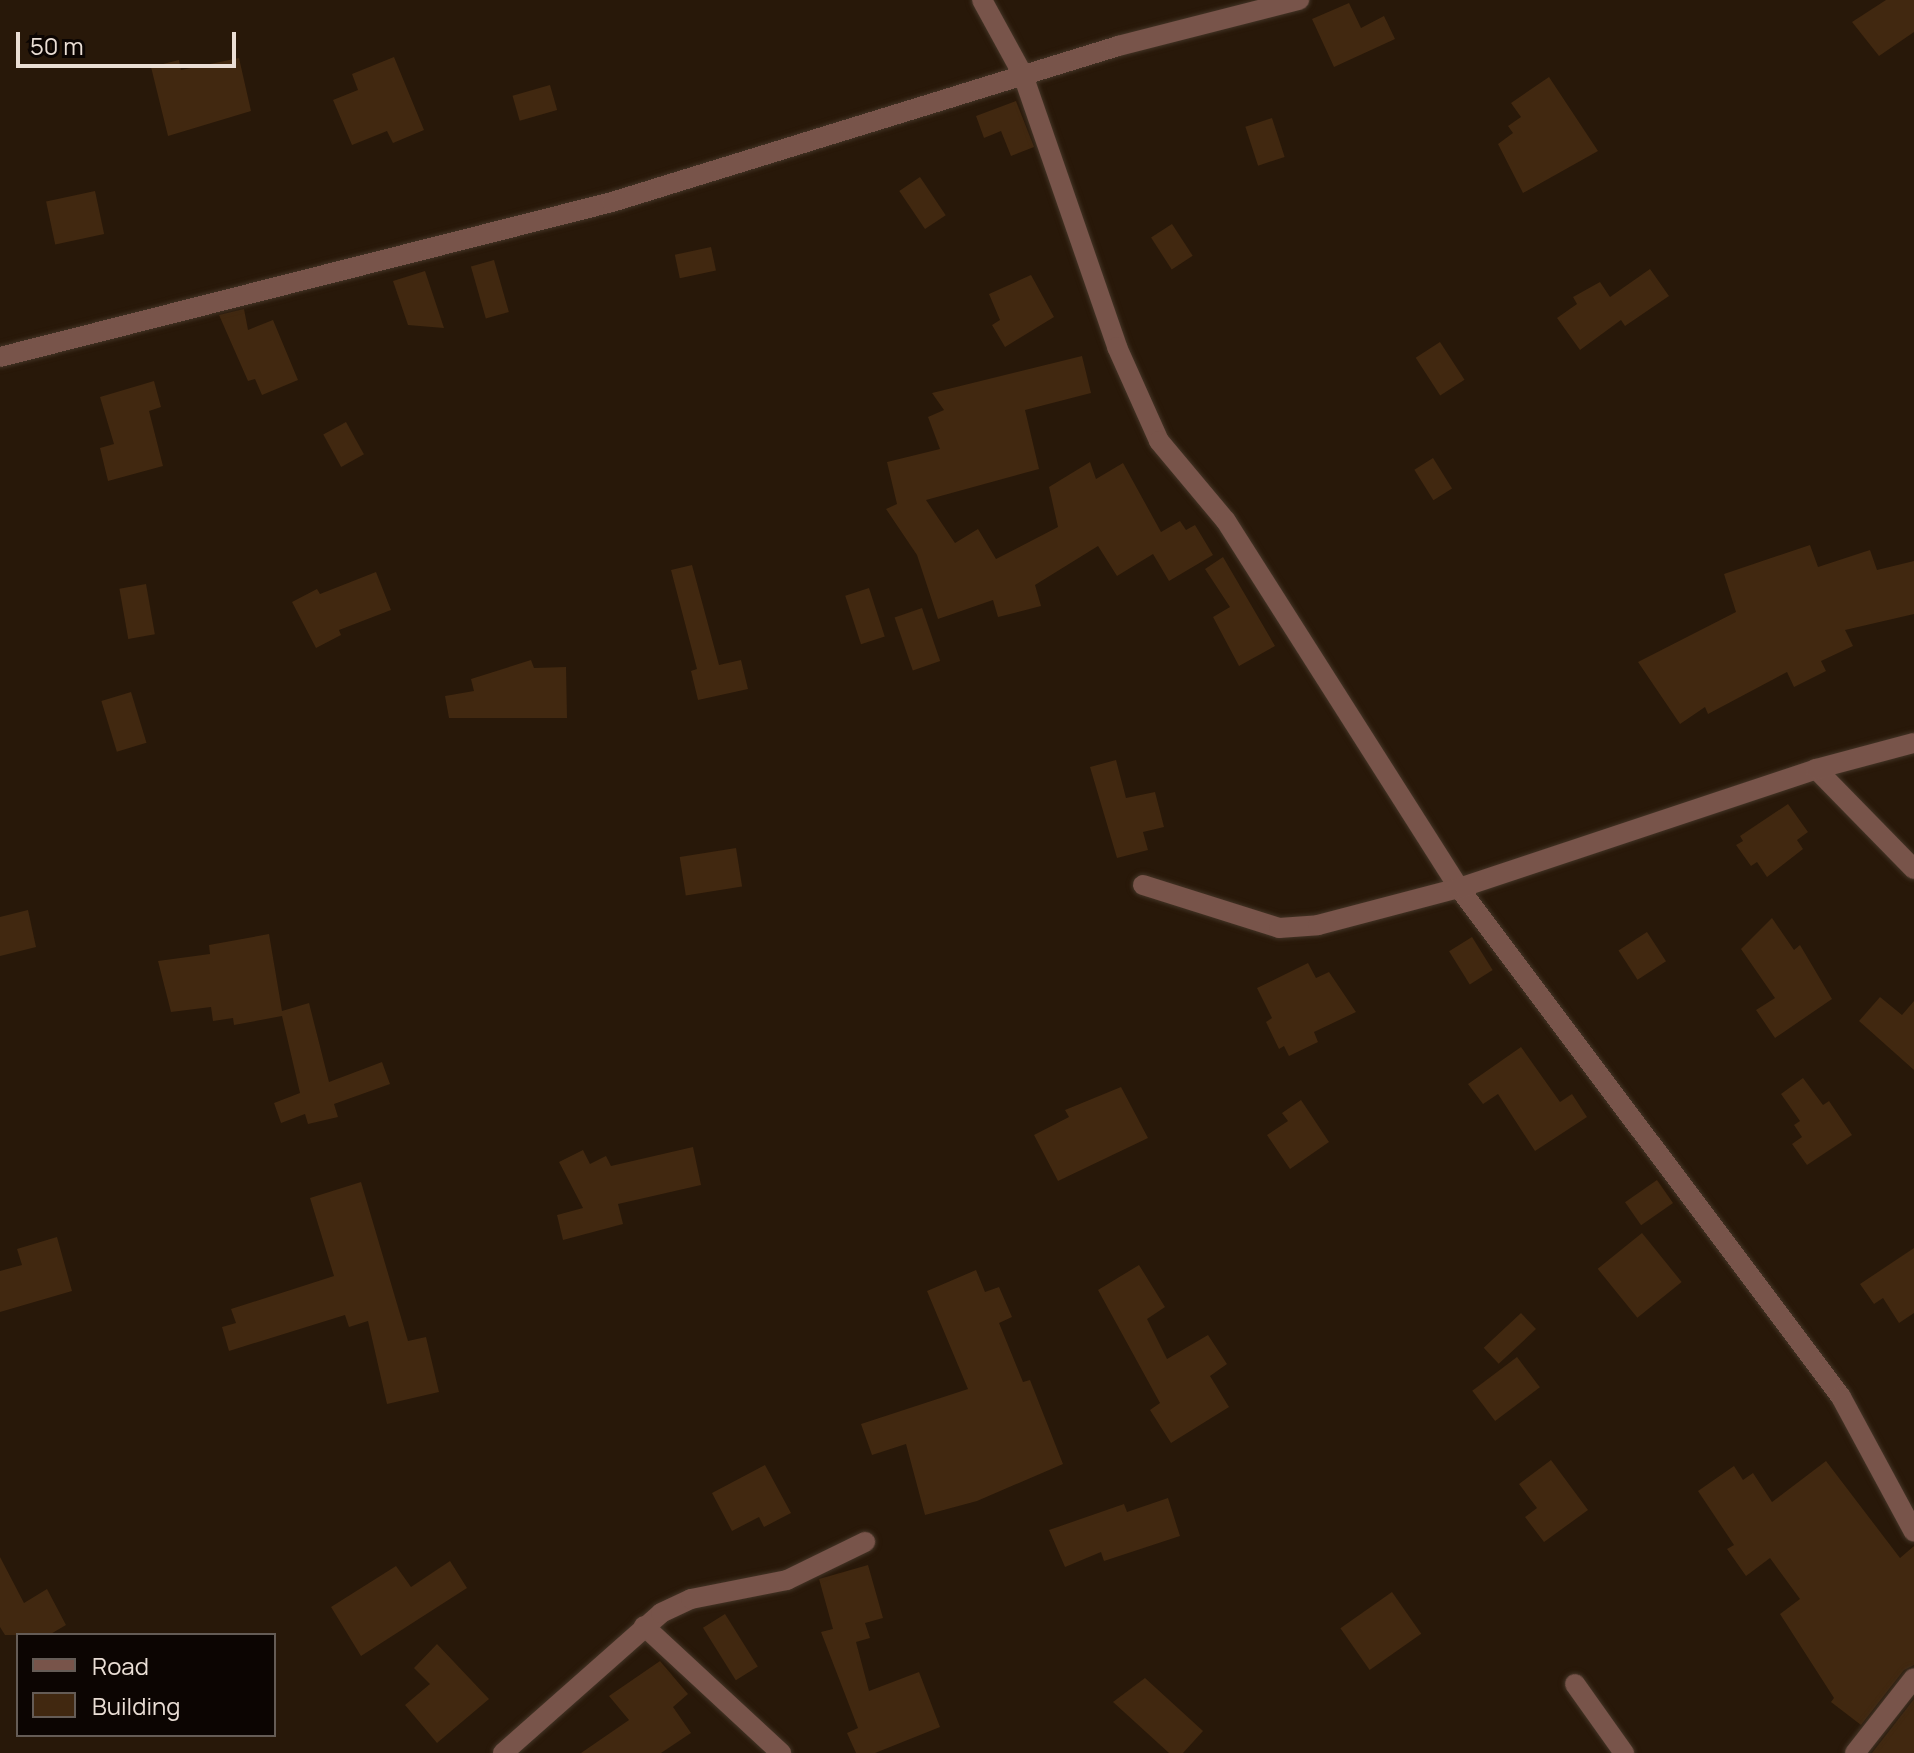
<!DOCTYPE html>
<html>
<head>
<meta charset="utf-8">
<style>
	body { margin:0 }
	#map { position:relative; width:1914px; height:1753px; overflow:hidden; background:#281809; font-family:Manrope,sans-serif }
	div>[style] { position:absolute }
	.building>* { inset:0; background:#412810; transform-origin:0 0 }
	.roads { filter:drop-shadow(0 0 2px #433426) drop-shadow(0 0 2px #433426) }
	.minor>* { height:20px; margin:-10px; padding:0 10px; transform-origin:10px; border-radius:10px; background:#78544a }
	span { translate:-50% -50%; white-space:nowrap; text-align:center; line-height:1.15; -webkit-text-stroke:6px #0c0502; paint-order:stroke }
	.legend { position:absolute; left:16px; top:1633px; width:260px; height:104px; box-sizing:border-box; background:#0c0502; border:2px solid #655c56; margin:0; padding:10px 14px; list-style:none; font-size:24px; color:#eaded5 }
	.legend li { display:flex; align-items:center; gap:16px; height:40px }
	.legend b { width:40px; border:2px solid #655c56 }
	.scale { position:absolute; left:16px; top:32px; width:220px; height:36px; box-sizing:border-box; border:4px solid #eaded5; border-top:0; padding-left:10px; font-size:24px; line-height:28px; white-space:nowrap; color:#eaded5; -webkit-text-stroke:6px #0c0502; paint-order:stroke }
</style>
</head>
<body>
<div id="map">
	<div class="building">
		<i style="clip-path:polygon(1886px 0,1914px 0,1914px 32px,1879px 56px,1852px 22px)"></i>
		<i style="clip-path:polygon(1349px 3px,1361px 28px,1384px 16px,1395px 39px,1334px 67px,1312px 19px)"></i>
		<i style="clip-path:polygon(394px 57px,424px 130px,393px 143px,387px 131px,352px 145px,333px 100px,358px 90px,352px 74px)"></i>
		<i style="clip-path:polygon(239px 58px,251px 111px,168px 136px,151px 67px,179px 60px,181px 70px)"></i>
		<i style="clip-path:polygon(1549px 77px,1598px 151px,1523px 193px,1498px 144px,1513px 133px,1508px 126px,1521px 117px,1511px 103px)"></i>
		<i style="left:550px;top:85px;width:26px;height:39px;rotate:74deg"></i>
		<i style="clip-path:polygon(1016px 101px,1034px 147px,1011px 156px,1001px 131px,984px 138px,976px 116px)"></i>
		<i style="left:1272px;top:118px;width:41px;height:28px;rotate:72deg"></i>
		<i style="left:920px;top:177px;width:46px;height:25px;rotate:56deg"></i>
		<i style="left:95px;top:191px;width:44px;height:50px;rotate:78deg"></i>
		<i style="left:1172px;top:224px;width:38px;height:25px;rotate:57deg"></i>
		<i style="left:711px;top:247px;width:24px;height:37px;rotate:78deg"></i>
		<i style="left:494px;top:260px;width:54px;height:24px;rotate:74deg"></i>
		<i style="clip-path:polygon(1650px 269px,1669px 296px,1625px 326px,1621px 320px,1580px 350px,1557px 318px,1577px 304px,1573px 297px,1600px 282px,1610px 297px)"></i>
		<i style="clip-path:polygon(425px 271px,444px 328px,408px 325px,393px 281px)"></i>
		<i style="clip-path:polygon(1031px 275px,1054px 317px,1005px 347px,992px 325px,1000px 320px,989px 294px)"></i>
		<i style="clip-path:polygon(244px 309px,248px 330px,273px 320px,298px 380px,262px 395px,255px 379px,248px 381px,219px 315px)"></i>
		<i style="left:1440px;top:342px;width:45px;height:29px;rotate:57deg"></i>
		<i style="clip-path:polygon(1082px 356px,1091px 393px,1025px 410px,1039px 469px,926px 500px,955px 543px,978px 529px,996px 559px,1058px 527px,1049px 487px,1090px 462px,1096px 479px,1123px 463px,1161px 532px,1180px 521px,1186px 530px,1195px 525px,1213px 555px,1169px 581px,1153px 554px,1117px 576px,1098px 546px,1035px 585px,1041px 606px,998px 617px,993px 600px,938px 619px,917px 555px,886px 509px,897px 504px,887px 462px,940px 449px,928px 417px,944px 410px,932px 393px)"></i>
		<i style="clip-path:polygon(154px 381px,161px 407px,149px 411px,163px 466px,108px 481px,100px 448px,114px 444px,100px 397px)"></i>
		<i style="left:346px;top:422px;width:37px;height:26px;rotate:61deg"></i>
		<i style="left:1433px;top:458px;width:36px;height:22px;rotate:58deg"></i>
		<i style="clip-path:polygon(1810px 545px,1818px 567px,1870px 550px,1877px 570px,1914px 561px,1914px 614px,1845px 630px,1853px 646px,1821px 661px,1826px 671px,1794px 687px,1787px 672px,1708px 714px,1705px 707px,1680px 724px,1638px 662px,1736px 612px,1724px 574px)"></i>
		<i style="clip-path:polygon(1223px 557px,1275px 646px,1239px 666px,1213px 617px,1230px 607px,1205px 569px)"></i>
		<i style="clip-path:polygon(692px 565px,719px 665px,741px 660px,748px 689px,698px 700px,691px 671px,697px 669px,671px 570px)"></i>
		<i style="clip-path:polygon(376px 572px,391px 610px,339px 630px,341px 635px,316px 648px,292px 602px,317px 589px,320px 594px)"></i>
		<i style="left:146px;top:584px;width:51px;height:27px;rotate:80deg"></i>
		<i style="left:869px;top:588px;width:51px;height:25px;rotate:72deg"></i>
		<i style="left:922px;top:608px;width:56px;height:29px;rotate:71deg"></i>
		<i style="clip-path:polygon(531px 660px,534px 668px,566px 667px,567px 718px,449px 718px,445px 696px,474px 691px,471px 679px)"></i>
		<i style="left:131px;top:692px;width:53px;height:31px;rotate:73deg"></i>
		<i style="clip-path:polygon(1116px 760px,1126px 798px,1155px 792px,1164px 827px,1143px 832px,1148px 850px,1117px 858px,1090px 767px)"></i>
		<i style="clip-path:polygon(1788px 804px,1808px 832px,1797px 840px,1803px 849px,1767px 877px,1757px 862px,1751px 866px,1736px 845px,1743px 841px,1740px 836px)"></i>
		<i style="left:736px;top:848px;width:39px;height:57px;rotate:81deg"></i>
		<i style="clip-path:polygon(28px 910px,36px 947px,0 956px,0 917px)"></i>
		<i style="clip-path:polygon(1772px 918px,1794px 950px,1800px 945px,1832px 999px,1775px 1038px,1756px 1010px,1775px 998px,1741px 949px)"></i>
		<i style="left:1647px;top:932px;width:35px;height:34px;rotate:57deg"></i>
		<i style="clip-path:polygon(269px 934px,282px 1011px,309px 1003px,329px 1082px,382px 1062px,390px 1084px,334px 1104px,338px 1117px,308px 1124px,305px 1114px,281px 1123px,274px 1103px,300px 1093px,282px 1016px,234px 1025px,233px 1018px,213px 1021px,211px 1007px,171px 1012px,158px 961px,210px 954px,209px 945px)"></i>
		<i style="left:1472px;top:937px;width:39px;height:27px;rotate:58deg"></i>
		<i style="clip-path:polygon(1308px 963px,1316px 978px,1329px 972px,1356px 1012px,1314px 1032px,1318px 1042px,1289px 1056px,1284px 1046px,1279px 1049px,1266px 1022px,1272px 1018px,1257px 988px)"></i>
		<i style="clip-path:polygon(1880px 997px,1902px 1015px,1914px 1001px,1914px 1070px,1859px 1021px)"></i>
		<i style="clip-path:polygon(1521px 1047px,1560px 1102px,1572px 1094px,1587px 1117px,1535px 1151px,1498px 1094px,1483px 1104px,1468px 1084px)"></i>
		<i style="clip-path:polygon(1803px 1078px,1823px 1105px,1829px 1101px,1852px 1135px,1807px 1165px,1792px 1144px,1802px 1137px,1794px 1125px,1800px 1121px,1781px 1094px)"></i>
		<i style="clip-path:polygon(1121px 1087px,1148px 1138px,1058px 1181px,1034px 1135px,1069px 1117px,1065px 1110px)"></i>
		<i style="clip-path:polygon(1301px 1100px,1329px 1142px,1290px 1169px,1267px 1135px,1288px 1121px,1282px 1113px)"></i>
		<i style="clip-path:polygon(693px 1147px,701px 1185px,618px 1204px,623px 1224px,563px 1240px,557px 1215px,583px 1208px,559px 1162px,583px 1150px,590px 1164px,606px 1156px,611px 1166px)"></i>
		<i style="left:1657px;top:1180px;width:28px;height:39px;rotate:55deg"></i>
		<i style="clip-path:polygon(361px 1182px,408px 1341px,426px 1337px,439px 1392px,387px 1404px,368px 1321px,349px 1327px,345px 1315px,229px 1351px,222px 1327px,236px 1323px,231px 1309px,334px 1276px,310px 1198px)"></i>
		<i style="left:1642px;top:1233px;width:63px;height:57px;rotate:51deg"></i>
		<i style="clip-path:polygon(57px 1237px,72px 1291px,0 1312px,0 1271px,22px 1265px,17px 1249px)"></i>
		<i style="clip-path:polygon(1914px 1248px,1914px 1313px,1899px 1323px,1883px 1298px,1874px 1304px,1860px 1284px)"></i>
		<i style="clip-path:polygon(1139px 1265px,1165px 1307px,1147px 1319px,1167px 1359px,1208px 1335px,1227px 1364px,1210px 1376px,1229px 1407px,1171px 1443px,1150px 1410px,1160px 1403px,1098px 1290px)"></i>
		<i style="clip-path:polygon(976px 1270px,985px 1292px,999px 1287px,1012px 1317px,999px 1323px,1023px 1382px,1030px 1380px,1063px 1464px,977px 1501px,925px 1515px,906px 1444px,872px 1455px,861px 1424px,968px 1389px,927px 1291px)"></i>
		<i style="left:1521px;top:1313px;width:22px;height:51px;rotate:47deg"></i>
		<i style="left:1517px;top:1357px;width:38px;height:56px;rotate:53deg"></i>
		<i style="clip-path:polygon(1551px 1460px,1588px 1510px,1544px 1542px,1525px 1517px,1537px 1508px,1519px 1484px)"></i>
		<i style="clip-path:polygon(1826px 1461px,1900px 1558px,1914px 1546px,1914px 1665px,1904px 1670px,1861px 1725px,1831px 1702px,1834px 1698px,1780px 1614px,1800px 1599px,1770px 1558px,1746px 1576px,1727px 1549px,1734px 1545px,1698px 1491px,1734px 1466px,1743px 1480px,1753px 1473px,1772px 1502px)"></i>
		<i style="clip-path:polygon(765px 1465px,791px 1513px,764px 1527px,759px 1517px,732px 1531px,712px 1493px)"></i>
		<i style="clip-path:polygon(1168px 1498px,1180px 1536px,1104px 1561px,1101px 1552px,1065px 1567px,1049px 1530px,1124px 1504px,1127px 1512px)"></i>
		<i style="clip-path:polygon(0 1557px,24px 1603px,47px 1589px,66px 1625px,49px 1635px,5px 1635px,0 1627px)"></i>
		<i style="clip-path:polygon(450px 1561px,467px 1588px,361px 1656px,331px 1607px,396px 1566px,411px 1587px)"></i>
		<i style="clip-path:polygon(868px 1565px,883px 1618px,865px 1623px,870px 1638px,856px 1642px,869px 1691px,919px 1672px,940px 1727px,875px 1753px,856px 1753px,847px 1733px,858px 1728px,821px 1632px,833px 1629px,819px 1579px)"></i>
		<i style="left:1392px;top:1592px;width:51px;height:63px;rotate:55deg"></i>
		<i style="left:725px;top:1614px;width:62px;height:26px;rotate:58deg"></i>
		<i style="clip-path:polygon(437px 1644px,489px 1699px,437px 1743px,405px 1705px,430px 1684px,414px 1668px)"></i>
		<i style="clip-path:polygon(660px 1661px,688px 1694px,673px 1707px,691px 1733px,661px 1753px,581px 1753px,629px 1720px,609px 1696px)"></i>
		<i style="clip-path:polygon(1145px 1678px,1203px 1731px,1183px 1753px,1169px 1753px,1113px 1702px)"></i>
		<i style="clip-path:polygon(1914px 1699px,1914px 1753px,1872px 1753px)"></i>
	</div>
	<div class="roads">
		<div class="minor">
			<i style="left:982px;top:0;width:85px;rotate:61.3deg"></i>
			<i style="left:1023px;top:75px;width:288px;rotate:70.9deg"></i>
			<i style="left:1117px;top:347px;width:103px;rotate:65.9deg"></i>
			<i style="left:1159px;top:441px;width:104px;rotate:50.1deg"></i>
			<i style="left:1226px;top:521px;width:435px;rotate:57.6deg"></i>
			<i style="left:1459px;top:888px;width:636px;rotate:53.11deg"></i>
			<i style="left:1841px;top:1397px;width:153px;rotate:61.6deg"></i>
			<i style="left:0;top:357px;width:631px;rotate:-14.21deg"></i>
			<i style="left:612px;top:202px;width:530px;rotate:-17.13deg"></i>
			<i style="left:1118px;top:46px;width:187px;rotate:-14.3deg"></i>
			<i style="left:1816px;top:769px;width:140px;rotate:45.6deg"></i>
			<i style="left:1143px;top:885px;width:143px;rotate:17.5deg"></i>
			<i style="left:1279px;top:928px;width:39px;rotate:-4deg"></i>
			<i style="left:1318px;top:925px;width:146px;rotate:-14.7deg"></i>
			<i style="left:1459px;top:888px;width:376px;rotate:-18.4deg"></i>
			<i style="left:1816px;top:769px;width:101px;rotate:-14.9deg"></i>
			<i style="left:644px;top:1626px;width:187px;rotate:42.8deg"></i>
			<i style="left:1575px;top:1684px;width:85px;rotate:54.6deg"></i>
			<i style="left:503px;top:1753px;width:211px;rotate:-41.5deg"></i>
			<i style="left:661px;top:1613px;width:33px;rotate:-25deg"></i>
			<i style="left:691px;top:1599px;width:98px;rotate:-11.2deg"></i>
			<i style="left:787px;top:1580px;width:87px;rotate:-26deg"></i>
			<i style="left:1855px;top:1753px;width:95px;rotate:-51.8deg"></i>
		</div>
	</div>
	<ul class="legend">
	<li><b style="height:10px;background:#78544a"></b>Road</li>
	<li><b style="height:22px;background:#412810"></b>Building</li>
	</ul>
	<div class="scale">50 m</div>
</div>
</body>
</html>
